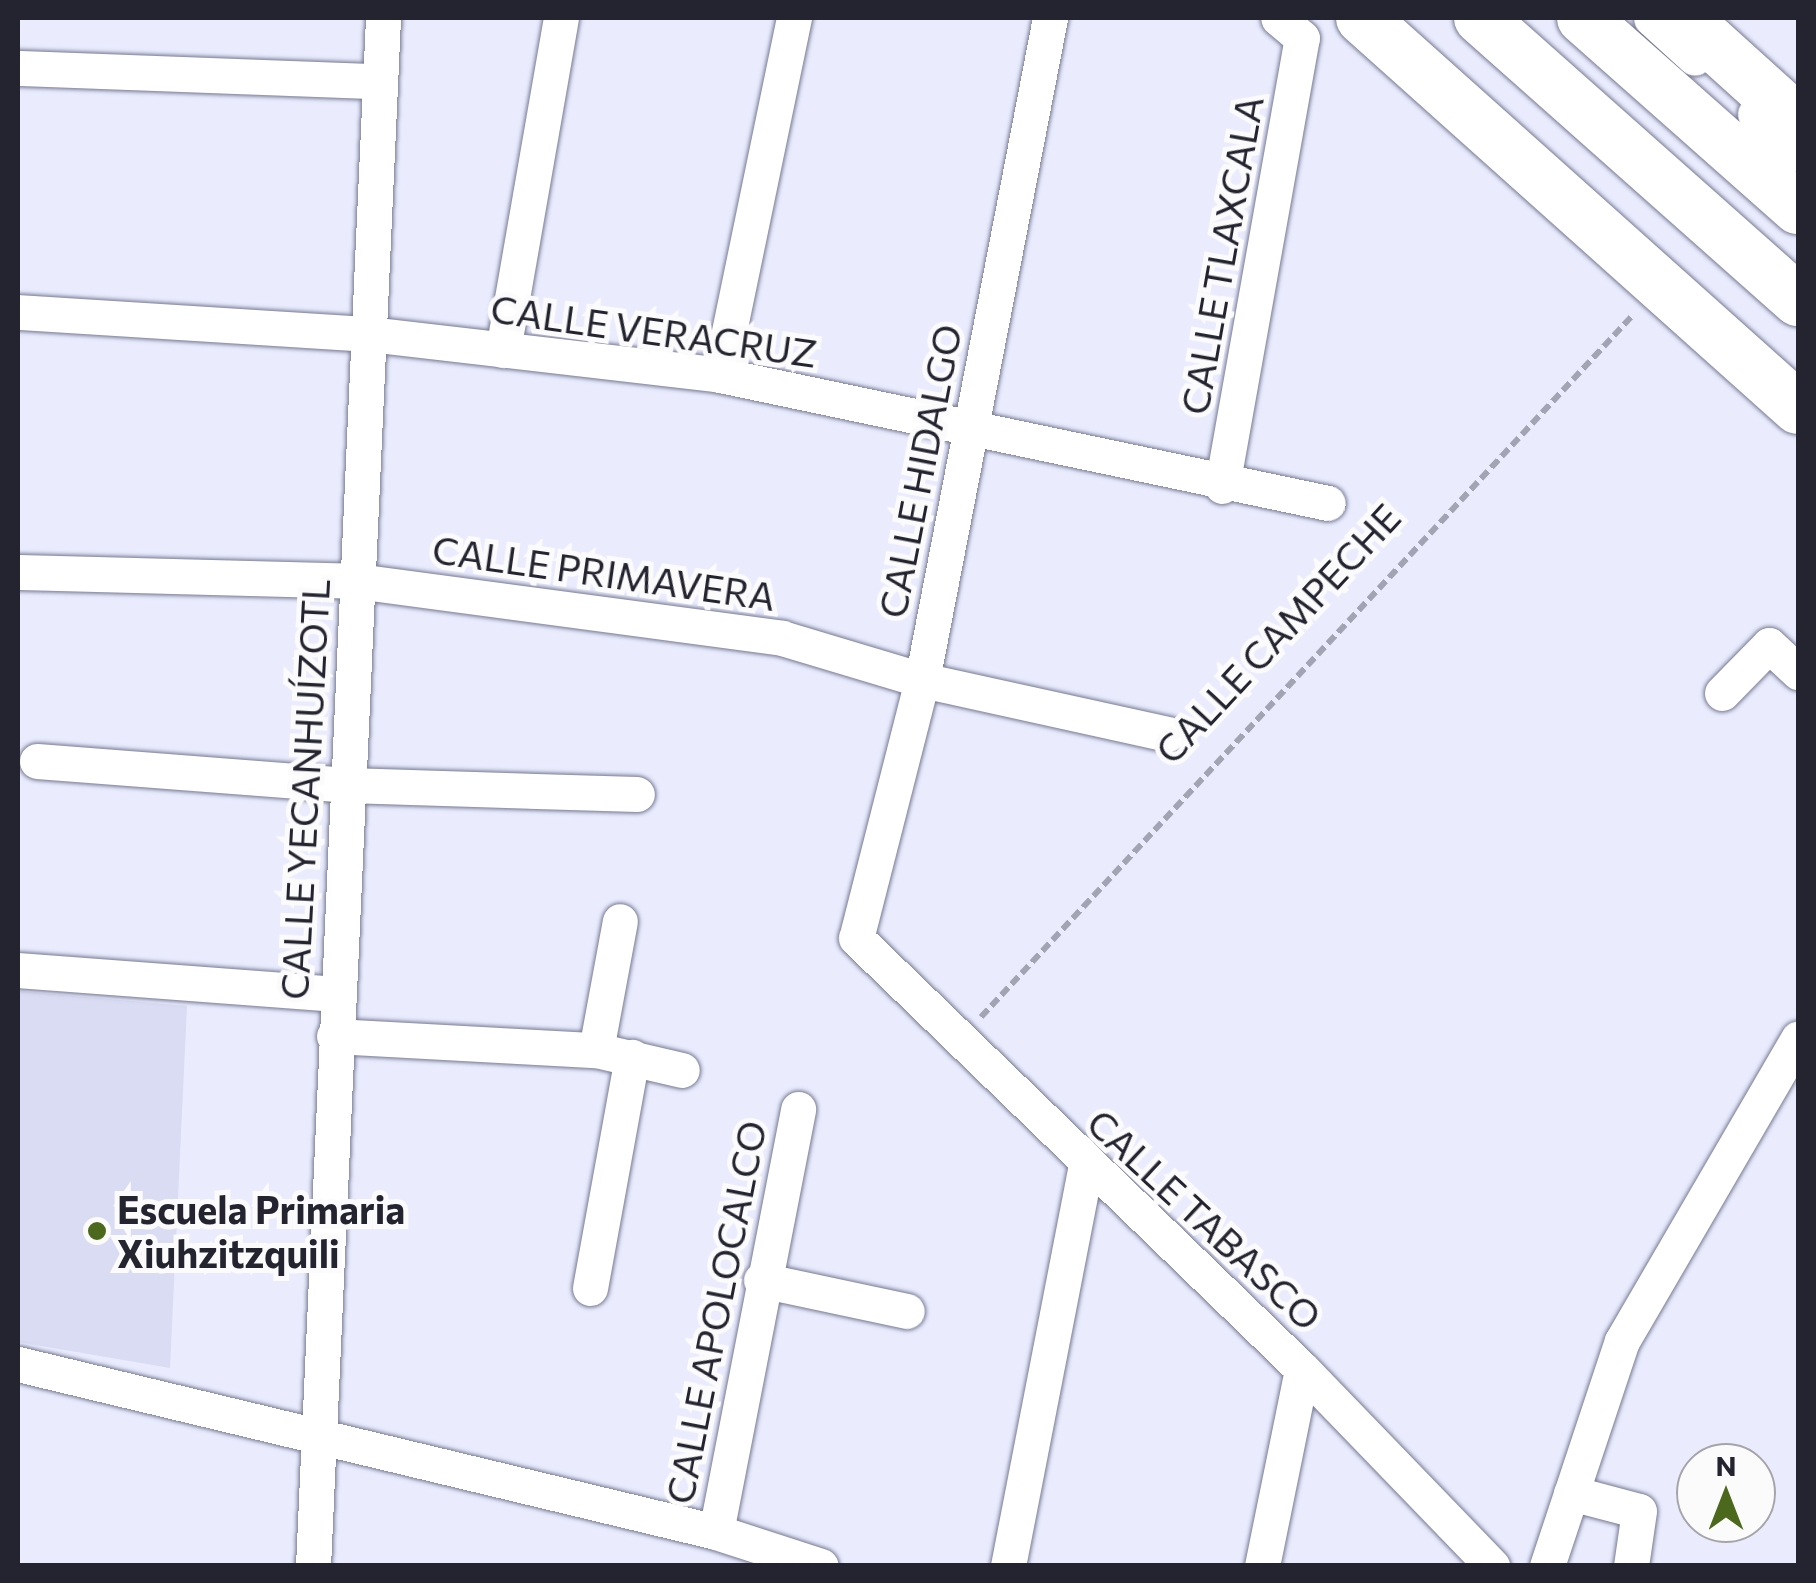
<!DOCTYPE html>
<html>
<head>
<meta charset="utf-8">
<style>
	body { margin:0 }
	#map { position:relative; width:1816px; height:1583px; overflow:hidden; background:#eaecfe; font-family:Commissioner,sans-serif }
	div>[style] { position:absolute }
	.built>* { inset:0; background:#d9dcf3 }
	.path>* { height:6px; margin-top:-3px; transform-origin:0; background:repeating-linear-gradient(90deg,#a2a3b3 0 10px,transparent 0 15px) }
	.roads { filter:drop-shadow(0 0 2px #757993) drop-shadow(0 0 2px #757993) }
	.minor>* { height:35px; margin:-17.5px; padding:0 17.5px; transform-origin:17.5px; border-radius:17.5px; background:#fff }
	.highway>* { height:52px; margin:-26px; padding:0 26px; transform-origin:26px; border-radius:26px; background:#fff }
	.dots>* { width:28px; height:28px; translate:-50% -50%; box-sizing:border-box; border:5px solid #fbfbfb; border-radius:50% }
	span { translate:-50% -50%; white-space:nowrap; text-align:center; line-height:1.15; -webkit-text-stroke:10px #fbfbfb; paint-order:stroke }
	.street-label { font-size:38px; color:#23242f }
	.poi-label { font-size:38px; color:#23242f; font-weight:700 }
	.left { translate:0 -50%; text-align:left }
	.frame { position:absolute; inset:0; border:20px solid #23242f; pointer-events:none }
	.north { position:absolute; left:1676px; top:1443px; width:100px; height:100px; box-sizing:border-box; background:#fbfbfb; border:2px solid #a5a5a9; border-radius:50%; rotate:0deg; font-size:28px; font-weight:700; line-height:40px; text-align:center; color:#23242f }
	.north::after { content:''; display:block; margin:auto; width:35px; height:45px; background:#4b681c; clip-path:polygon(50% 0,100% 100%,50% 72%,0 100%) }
</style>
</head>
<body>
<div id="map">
	<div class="built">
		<i style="clip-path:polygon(18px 991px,187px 1006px,170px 1368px,18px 1342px)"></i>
	</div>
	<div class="path">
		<i style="left:981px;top:1017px;width:957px;rotate:-47.12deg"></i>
	</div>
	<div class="roads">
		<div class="minor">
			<i style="left:1050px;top:18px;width:674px;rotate:100.94deg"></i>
			<i style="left:922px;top:680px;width:266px;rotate:104.3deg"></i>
			<i style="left:856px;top:938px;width:620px;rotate:44.02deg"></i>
			<i style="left:1302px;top:1369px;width:274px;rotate:46deg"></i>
			<i style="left:1651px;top:18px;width:59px;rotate:42.3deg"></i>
			<i style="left:18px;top:68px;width:362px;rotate:2.1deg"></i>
			<i style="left:1755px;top:114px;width:59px;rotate:42.9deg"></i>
			<i style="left:18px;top:312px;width:351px;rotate:3.6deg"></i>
			<i style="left:368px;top:334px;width:354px;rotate:6.6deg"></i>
			<i style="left:720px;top:375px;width:621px;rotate:11.89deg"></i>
			<i style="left:503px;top:350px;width:337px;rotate:-80.1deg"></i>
			<i style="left:720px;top:375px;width:365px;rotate:-78.3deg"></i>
			<i style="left:1222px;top:486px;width:455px;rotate:-79.9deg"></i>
			<i style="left:1302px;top:38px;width:31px;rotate:-140deg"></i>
			<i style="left:18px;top:572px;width:338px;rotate:1.5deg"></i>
			<i style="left:356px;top:581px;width:430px;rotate:7.6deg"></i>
			<i style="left:782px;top:638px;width:146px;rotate:16.7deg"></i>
			<i style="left:922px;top:680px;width:252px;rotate:12.4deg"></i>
			<i style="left:1722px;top:693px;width:67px;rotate:-45.6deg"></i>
			<i style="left:1769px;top:645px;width:40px;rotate:43deg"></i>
			<i style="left:37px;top:761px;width:311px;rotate:4.4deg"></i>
			<i style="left:347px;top:785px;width:290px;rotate:1.8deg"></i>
			<i style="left:18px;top:970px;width:319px;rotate:4.3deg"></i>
			<i style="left:334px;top:1036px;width:262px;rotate:3.1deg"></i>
			<i style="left:596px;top:1050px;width:88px;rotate:13.1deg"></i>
			<i style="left:596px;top:1050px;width:131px;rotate:-79.5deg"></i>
			<i style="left:761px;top:1280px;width:149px;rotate:12deg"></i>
			<i style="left:590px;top:1288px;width:235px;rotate:-79.7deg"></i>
			<i style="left:18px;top:1364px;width:718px;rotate:13.53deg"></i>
			<i style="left:716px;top:1532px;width:110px;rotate:17.9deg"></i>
			<i style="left:1571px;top:1493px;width:70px;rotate:14.8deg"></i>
			<i style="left:1639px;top:1511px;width:56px;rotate:98.3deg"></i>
			<i style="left:716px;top:1532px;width:431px;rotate:-79deg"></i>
			<i style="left:313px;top:1566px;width:1550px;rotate:-87.41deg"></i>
			<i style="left:1008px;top:1566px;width:408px;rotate:-79deg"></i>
			<i style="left:1262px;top:1566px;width:201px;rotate:-78.5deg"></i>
			<i style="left:1547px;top:1566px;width:237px;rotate:-71.6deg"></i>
			<i style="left:1622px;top:1341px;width:350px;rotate:-59.8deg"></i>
		</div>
		<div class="highway">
			<i style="left:1362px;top:18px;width:585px;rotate:41.81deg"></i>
			<i style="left:1480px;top:18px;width:425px;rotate:41.6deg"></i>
			<i style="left:1583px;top:18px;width:287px;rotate:41.5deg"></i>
			<i style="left:1684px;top:18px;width:154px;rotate:42.1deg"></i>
		</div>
	</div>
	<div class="dots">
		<i style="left:97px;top:1231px;background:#4b681c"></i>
	</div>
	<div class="street-label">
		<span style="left:1221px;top:255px;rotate:-80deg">CALLE TLAXCALA</span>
		<span style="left:654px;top:330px;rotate:8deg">CALLE VERACRUZ</span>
		<span style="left:919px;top:471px;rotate:-79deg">CALLE HIDALGO</span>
		<span style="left:604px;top:572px;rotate:8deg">CALLE PRIMAVERA</span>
		<span style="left:1277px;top:633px;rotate:-47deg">CALLE CAMPECHE</span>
		<span style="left:304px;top:789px;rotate:-87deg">CALLE YECANHUÍZOTL</span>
		<span style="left:1205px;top:1219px;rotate:43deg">CALLE TABASCO</span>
		<span style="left:715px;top:1312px;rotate:-79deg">CALLE APOLOCALCO</span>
	</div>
	<div class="poi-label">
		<span class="left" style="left:117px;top:1231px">Escuela Primaria<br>Xiuhzitzquili</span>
	</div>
	<div class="frame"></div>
	<div class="north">N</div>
</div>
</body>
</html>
